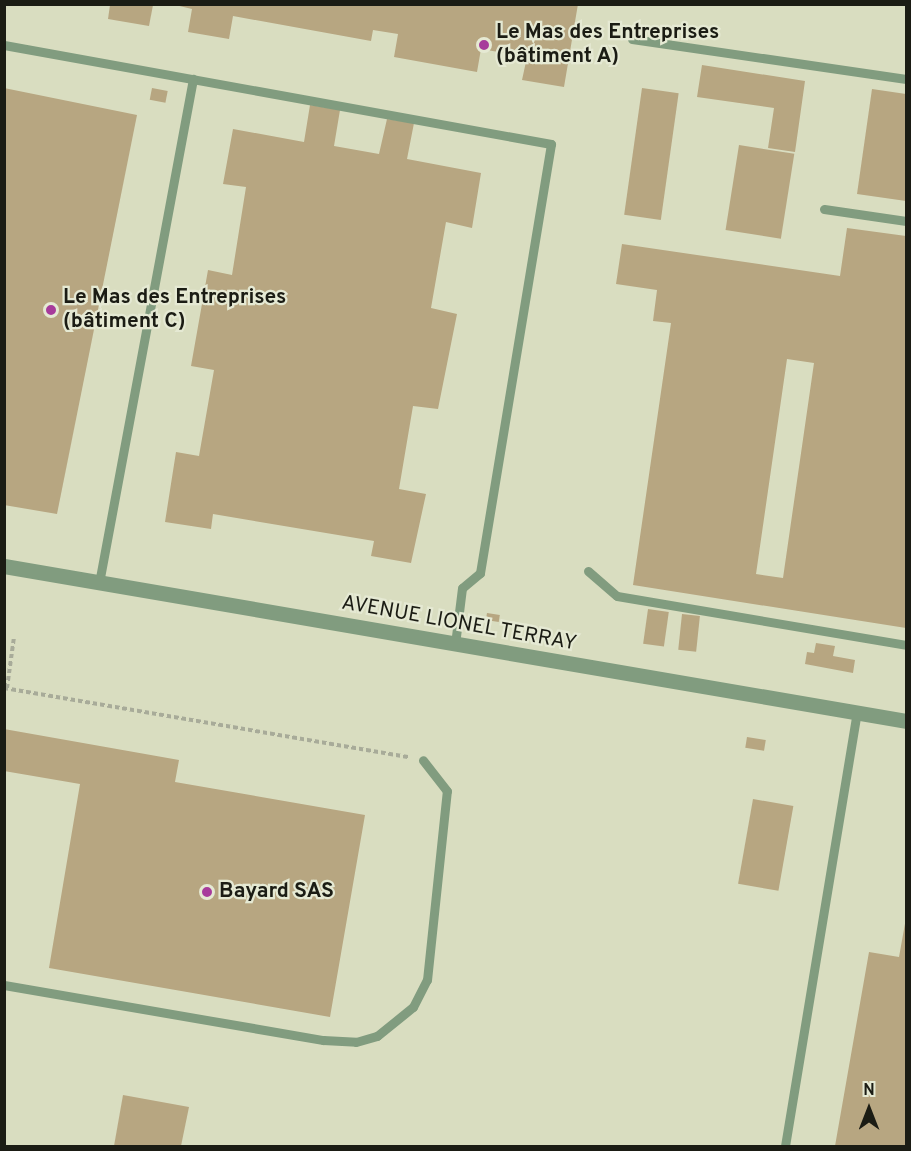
<!DOCTYPE html>
<html>
<head>
<meta charset="utf-8">
<style>
	body { margin:0 }
	#map { position:relative; width:911px; height:1151px; overflow:hidden; background:#e5e9d3; font-family:Overpass,sans-serif }
	div>[style] { position:absolute }
	.built>* { inset:0; background:#d9ddc0; transform-origin:0 0 }
	.building>* { inset:0; background:#b7a681; transform-origin:0 0 }
	.path>* { height:4px; margin-top:-2px; transform-origin:0; background:repeating-linear-gradient(90deg,#a8ab99 0 4.5px,transparent 0 7.5px) }
	.service>* { height:9px; margin:-4.5px; padding:0 4.5px; transform-origin:4.5px; border-radius:4.5px; background:#819c7f }
	.minor>* { height:15px; margin:-7.5px; padding:0 7.5px; transform-origin:7.5px; border-radius:7.5px; background:#819c7f }
	.dots>* { width:16px; height:16px; translate:-50% -50%; box-sizing:border-box; border:3px solid #e5e9d3; border-radius:50% }
	span { translate:-50% -50%; white-space:nowrap; text-align:center; line-height:1.15; -webkit-text-stroke:4.5px #e5e9d3; paint-order:stroke }
	.poi-label { font-size:21px; color:#1b1c14; font-weight:700 }
	.left { translate:0 -50%; text-align:left }
	.street-label { font-size:21px; color:#1b1c14 }
	.frame { position:absolute; inset:0; border:6px solid #1b1c14; pointer-events:none }
	.north { position:absolute; left:839px; top:1079px; width:60px; height:60px; -webkit-text-stroke:4px #e5e9d3; paint-order:stroke; rotate:0deg; font-size:16px; font-weight:700; line-height:24px; text-align:center; color:#1b1c14 }
	.north::after { content:''; display:block; margin:auto; width:21px; height:27px; background:#1b1c14; clip-path:polygon(50% 0,100% 100%,50% 72%,0 100%) }
</style>
</head>
<body>
<div id="map">
	<div class="built">
		<i style="left:5px;top:5px;width:901px;height:1141px"></i>
	</div>
	<div class="building">
		<i style="clip-path:polygon(171px 4px,578px 4px,564px 87px,522px 80px,527px 57px,481px 49px,477px 72px,394px 57px,398px 34px,373px 30px,371px 41px,233px 16px,229px 39px,188px 32px,192px 9px)"></i>
		<i style="clip-path:polygon(110px 5px,153px 5px,149px 26px,108px 19px)"></i>
		<i style="clip-path:polygon(702px 65px,805px 81px,795px 152px,768px 148px,774px 108px,697px 97px)"></i>
		<i style="clip-path:polygon(4px 88px,137px 115px,57px 514px,4px 505px)"></i>
		<i style="left:152px;top:88px;width:16px;height:12px;rotate:11deg"></i>
		<i style="left:642px;top:88px;width:37px;height:128px;rotate:8deg"></i>
		<i style="clip-path:polygon(872px 89px,906px 94px,906px 201px,857px 194px)"></i>
		<i style="clip-path:polygon(310px 105px,340px 110px,334px 146px,379px 154px,387px 119px,414px 123px,407px 159px,481px 173px,472px 228px,446px 222px,431px 308px,457px 314px,438px 409px,413px 406px,399px 489px,426px 494px,411px 563px,371px 556px,374px 541px,213px 514px,211px 529px,165px 522px,176px 452px,199px 456px,214px 370px,191px 366px,208px 270px,232px 275px,246px 187px,223px 184px,233px 129px,304px 142px)"></i>
		<i style="left:739px;top:145px;width:56px;height:86px;rotate:9deg"></i>
		<i style="clip-path:polygon(evenodd,847px 228px,906px 236px,906px 628px,633px 585px,671px 323px,653px 321px,657px 290px,616px 284px,622px 244px,840px 276px,847px 228px,787px 359px,814px 363px,783px 578px,756px 574px,787px 359px)"></i>
		<i style="left:648px;top:609px;width:21px;height:35px;rotate:8deg"></i>
		<i style="left:487px;top:613px;width:13px;height:7px;rotate:9deg"></i>
		<i style="left:682px;top:614px;width:18px;height:36px;rotate:6deg"></i>
		<i style="clip-path:polygon(816px 643px,835px 646px,833px 656px,855px 660px,853px 673px,805px 664px,807px 652px,814px 653px)"></i>
		<i style="clip-path:polygon(4px 729px,179px 760px,175px 782px,365px 815px,330px 1017px,49px 968px,80px 784px,4px 771px)"></i>
		<i style="left:747px;top:737px;width:19px;height:11px;rotate:9deg"></i>
		<i style="left:753px;top:799px;width:41px;height:86px;rotate:10deg"></i>
		<i style="clip-path:polygon(906px 918px,906px 1146px,835px 1146px,869px 952px,899px 957px)"></i>
		<i style="clip-path:polygon(123px 1095px,189px 1107px,181px 1146px,114px 1146px)"></i>
	</div>
	<div class="path">
		<i style="left:4px;top:688px;width:411px;rotate:9.7deg"></i>
		<i style="left:7px;top:688px;width:51px;rotate:-82.2deg"></i>
	</div>
	<div class="service">
		<i style="left:632px;top:39px;width:277px;rotate:8.3deg"></i>
		<i style="left:4px;top:45px;width:556px;rotate:10.26deg"></i>
		<i style="left:551px;top:144px;width:435px;rotate:99.4deg"></i>
		<i style="left:480px;top:573px;width:23px;rotate:140deg"></i>
		<i style="left:462px;top:588px;width:56px;rotate:97.1deg"></i>
		<i style="left:824px;top:209px;width:83px;rotate:8.3deg"></i>
		<i style="left:588px;top:571px;width:38px;rotate:41deg"></i>
		<i style="left:617px;top:596px;width:293px;rotate:9.6deg"></i>
		<i style="left:99px;top:583px;width:513px;rotate:-79.44deg"></i>
		<i style="left:4px;top:985px;width:324px;rotate:9.8deg"></i>
		<i style="left:323px;top:1040px;width:33px;rotate:3deg"></i>
		<i style="left:356px;top:1042px;width:22px;rotate:-16deg"></i>
		<i style="left:377px;top:1036px;width:46px;rotate:-38.9deg"></i>
		<i style="left:413px;top:1007px;width:30px;rotate:-63deg"></i>
		<i style="left:427px;top:980px;width:190px;rotate:-84deg"></i>
		<i style="left:447px;top:791px;width:39px;rotate:-128deg"></i>
		<i style="left:785px;top:1146px;width:439px;rotate:-80.6deg"></i>
	</div>
	<div class="minor">
		<i style="left:4px;top:566px;width:915px;rotate:9.75deg"></i>
	</div>
	<div class="dots">
		<i style="left:484px;top:45px;background:#a73b9b"></i>
		<i style="left:51px;top:310px;background:#a73b9b"></i>
		<i style="left:207px;top:892px;background:#a73b9b"></i>
	</div>
	<div class="poi-label">
		<span class="left" style="left:496px;top:45px">Le Mas des Entreprises<br>(bâtiment A)</span>
		<span class="left" style="left:63px;top:310px">Le Mas des Entreprises<br>(bâtiment C)</span>
		<span class="left" style="left:219px;top:892px">Bayard SAS</span>
	</div>
	<div class="street-label">
		<span style="left:459px;top:624px;rotate:10deg">AVENUE LIONEL TERRAY</span>
	</div>
	<div class="frame"></div>
	<div class="north">N</div>
</div>
</body>
</html>
